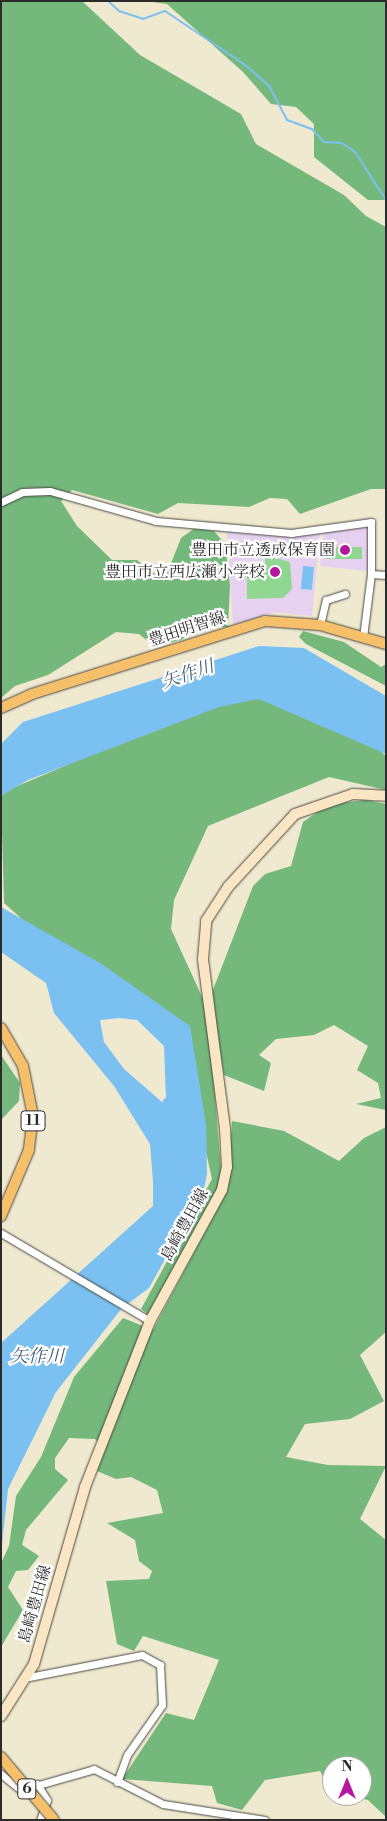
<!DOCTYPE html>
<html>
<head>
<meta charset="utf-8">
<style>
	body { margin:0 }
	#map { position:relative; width:387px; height:1821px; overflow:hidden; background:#efe9cf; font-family:"Libre Bodoni","Noto Serif JP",serif }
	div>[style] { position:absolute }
	.built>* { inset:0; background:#e6d2f0 }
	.green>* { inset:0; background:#90d892; transform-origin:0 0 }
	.forest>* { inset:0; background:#74b87c }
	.water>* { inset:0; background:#7ac0f1; transform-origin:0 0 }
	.stream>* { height:2px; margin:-1px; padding:0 1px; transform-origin:1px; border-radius:1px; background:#7ac0f1 }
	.roads { filter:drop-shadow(0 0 1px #484844) drop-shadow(0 0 1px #484844) }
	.street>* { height:7px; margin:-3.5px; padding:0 3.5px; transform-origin:3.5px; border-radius:3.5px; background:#fff }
	.secondary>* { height:10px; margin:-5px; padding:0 5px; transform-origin:5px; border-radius:5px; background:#fbe6c4 }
	.primary>* { height:10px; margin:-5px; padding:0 5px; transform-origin:5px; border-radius:5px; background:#f6c06b }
	.bridges { filter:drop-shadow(0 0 1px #484844) drop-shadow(0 0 1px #484844) }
	.primary-bridge>* { height:10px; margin:-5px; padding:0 5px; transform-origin:5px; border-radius:5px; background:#f6c06b }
	.dots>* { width:14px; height:14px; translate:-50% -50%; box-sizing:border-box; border:2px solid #fff; border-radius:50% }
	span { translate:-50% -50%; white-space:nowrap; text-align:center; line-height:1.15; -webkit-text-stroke:4.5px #fff; paint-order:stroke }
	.shield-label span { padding:1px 4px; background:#fff; border:1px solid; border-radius:4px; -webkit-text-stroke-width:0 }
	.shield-label { font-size:15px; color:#2b2b2b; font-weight:700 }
	.poi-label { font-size:16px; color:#2b2b2b }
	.right { translate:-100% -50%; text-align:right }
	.street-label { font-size:16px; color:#2b2b2b }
	.water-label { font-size:18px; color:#475f70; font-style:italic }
	.frame { position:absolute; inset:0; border:2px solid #2b2b2b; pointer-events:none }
	.north { position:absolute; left:322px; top:1756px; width:50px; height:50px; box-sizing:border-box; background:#fff; border:1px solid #aaa; border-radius:50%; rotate:0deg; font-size:14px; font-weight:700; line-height:20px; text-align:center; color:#2b2b2b }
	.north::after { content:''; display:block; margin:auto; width:18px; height:22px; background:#b5179e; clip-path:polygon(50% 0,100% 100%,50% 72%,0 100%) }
</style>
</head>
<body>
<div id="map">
	<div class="built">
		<i style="clip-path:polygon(368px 524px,369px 571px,320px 566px,324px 529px)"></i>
		<i style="clip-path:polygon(227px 530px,320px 533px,312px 616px,275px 612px,233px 625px)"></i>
	</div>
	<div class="green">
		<i style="left:326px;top:547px;width:36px;height:12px"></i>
		<i style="clip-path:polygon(265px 555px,290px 562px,292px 589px,283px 598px,247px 599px,247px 575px,251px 567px,265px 565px)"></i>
	</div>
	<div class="forest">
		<i style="clip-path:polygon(1px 1px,82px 1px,140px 55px,241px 114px,256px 144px,344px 195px,366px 216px,386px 227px,386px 489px,371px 489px,300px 514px,287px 499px,270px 498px,249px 507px,178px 503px,158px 514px,72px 490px,61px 501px,77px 526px,112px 560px,137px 560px,164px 581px,181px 538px,195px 528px,214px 531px,225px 544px,230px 586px,228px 627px,197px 627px,181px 640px,154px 646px,139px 634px,116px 632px,48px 675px,15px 686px,1px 698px)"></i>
		<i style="clip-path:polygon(145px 1px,386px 1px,386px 200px,368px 200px,314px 157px,314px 124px,296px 107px,271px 104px,243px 72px,167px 4px)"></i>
		<i style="clip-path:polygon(303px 631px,344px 642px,381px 667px,386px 664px,386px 686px,306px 644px,299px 637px)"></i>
		<i style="clip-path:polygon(270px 692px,369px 741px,386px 756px,386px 790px,329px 777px,208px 826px,174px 900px,171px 929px,203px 999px,209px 1026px,222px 1181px,149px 1315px,141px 1309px,212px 1179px,198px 1116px,190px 1034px,41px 936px,4px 903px,1px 793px,194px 711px)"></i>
		<i style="clip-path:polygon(366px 800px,386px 804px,386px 1110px,356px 1104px,381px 1098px,378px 1083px,357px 1070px,368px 1046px,334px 1025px,314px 1035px,276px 1039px,259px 1055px,271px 1063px,264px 1091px,224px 1075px,211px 995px,253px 886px,265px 874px,291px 866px,303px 822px,329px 804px)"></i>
		<i style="clip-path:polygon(1px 1055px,20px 1083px,19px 1101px,1px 1120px)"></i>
		<i style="clip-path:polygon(232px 1121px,284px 1131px,339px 1161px,364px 1138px,386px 1127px,386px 1332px,360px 1355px,384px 1401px,350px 1419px,305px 1424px,286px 1457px,328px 1465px,386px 1466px,360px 1519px,386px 1540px,386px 1817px,368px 1800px,350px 1796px,362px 1796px,362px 1766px,332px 1766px,332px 1792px,320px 1771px,265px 1780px,242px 1810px,217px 1803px,212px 1786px,122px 1779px,166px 1713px,194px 1720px,219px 1660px,143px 1636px,134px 1651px,117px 1644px,106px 1581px,149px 1579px,152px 1571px,139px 1561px,135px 1540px,107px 1523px,163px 1513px,157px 1490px,131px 1477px,116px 1479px,97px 1471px,102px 1447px,95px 1439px,69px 1438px,55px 1458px,55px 1469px,68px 1480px,26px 1530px,22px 1545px,39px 1556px,28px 1570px,16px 1571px,8px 1587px,23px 1610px,1px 1647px,1px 1563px,9px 1546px,16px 1496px,41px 1457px,74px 1377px,123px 1318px,153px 1330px,228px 1189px)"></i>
	</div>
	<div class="water">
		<i style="left:303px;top:566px;width:11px;height:23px;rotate:5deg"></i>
		<i style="clip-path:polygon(259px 646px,304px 648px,386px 696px,386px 754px,259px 699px,219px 707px,28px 780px,1px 796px,1px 744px,23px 722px)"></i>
		<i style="clip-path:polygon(evenodd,1px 907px,100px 963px,190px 1026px,206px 1124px,207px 1174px,204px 1189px,149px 1288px,122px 1308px,56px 1392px,8px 1489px,1px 1553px,1px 1343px,153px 1206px,153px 1181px,150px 1144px,114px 1086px,54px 1013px,46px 983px,1px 952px,1px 907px,120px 1018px,137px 1020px,164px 1046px,166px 1097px,162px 1102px,124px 1069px,104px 1042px,100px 1020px,120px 1018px)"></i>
	</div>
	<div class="stream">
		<i style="left:108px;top:1px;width:15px;rotate:42deg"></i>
		<i style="left:119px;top:11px;width:25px;rotate:18deg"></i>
		<i style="left:143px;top:19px;width:23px;rotate:-20deg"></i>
		<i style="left:165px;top:11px;width:95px;rotate:33.9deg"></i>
		<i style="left:244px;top:64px;width:33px;rotate:41deg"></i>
		<i style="left:269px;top:86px;width:38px;rotate:62deg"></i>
		<i style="left:287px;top:120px;width:27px;rotate:20deg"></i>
		<i style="left:312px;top:129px;width:18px;rotate:47deg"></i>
		<i style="left:324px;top:142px;width:18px;rotate:3deg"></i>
		<i style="left:342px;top:143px;width:16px;rotate:35deg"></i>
		<i style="left:355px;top:152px;width:57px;rotate:57.1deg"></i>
	</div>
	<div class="roads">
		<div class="street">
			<i style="left:1px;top:502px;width:23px;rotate:-25deg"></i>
			<i style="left:22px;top:492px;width:28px;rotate:-2deg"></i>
			<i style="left:50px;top:491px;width:110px;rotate:15.8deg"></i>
			<i style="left:156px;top:521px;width:136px;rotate:5.1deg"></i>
			<i style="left:291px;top:533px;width:81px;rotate:-7.8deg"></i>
			<i style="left:371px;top:522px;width:52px;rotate:90deg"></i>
			<i style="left:371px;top:574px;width:64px;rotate:97.2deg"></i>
			<i style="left:371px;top:574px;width:15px;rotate:4deg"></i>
			<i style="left:320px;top:625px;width:26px;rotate:-77deg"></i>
			<i style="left:326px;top:600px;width:20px;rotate:-18deg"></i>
			<i style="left:1px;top:1233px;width:173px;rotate:30.6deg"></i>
			<i style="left:29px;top:1677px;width:115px;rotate:-11deg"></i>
			<i style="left:142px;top:1655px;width:21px;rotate:29deg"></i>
			<i style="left:160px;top:1665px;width:40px;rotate:87.1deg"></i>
			<i style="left:162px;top:1705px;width:61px;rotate:125deg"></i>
			<i style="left:127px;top:1755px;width:29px;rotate:110deg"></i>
			<i style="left:1px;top:1774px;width:26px;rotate:39deg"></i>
			<i style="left:21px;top:1790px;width:76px;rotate:-16deg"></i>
			<i style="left:94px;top:1769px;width:77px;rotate:26.9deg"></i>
			<i style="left:163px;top:1804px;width:103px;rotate:8.9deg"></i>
			<i style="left:37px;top:1784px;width:19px;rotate:58deg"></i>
			<i style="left:47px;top:1800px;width:21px;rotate:109deg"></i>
		</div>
		<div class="secondary">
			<i style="left:1px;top:1716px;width:62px;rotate:-57.6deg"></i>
			<i style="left:34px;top:1664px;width:184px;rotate:-73.9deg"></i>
			<i style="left:85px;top:1487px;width:178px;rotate:-68.6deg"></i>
			<i style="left:150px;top:1321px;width:149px;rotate:-61.2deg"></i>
			<i style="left:222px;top:1190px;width:24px;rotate:-78deg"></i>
			<i style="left:227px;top:1167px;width:38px;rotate:-93deg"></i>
			<i style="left:225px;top:1129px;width:171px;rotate:-97.4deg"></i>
			<i style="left:203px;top:959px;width:38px;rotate:-85deg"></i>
			<i style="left:206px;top:921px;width:40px;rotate:-57.1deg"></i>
			<i style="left:228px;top:887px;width:99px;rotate:-47.5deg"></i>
			<i style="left:295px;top:814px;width:61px;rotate:-19deg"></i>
			<i style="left:353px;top:794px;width:33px;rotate:3deg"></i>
		</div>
		<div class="primary">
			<i style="left:1px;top:708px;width:34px;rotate:-24deg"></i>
			<i style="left:32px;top:694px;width:244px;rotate:-17.4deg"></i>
			<i style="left:265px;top:621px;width:55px;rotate:4.2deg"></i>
			<i style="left:320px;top:625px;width:69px;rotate:16.1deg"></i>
			<i style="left:1px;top:1028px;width:44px;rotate:59.9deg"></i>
			<i style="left:23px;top:1066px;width:51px;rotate:78.7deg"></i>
			<i style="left:33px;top:1116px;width:34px;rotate:97deg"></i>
			<i style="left:29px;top:1150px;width:72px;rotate:113deg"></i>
		</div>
	</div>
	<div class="bridges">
		<div class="primary-bridge">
			<i style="left:1px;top:1757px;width:82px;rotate:49.9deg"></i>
		</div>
	</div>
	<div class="dots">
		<i style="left:345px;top:550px;background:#b5179e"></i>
		<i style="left:275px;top:572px;background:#b5179e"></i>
	</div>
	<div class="shield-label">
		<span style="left:33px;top:1121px">11</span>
		<span style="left:27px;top:1789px">6</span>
	</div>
	<div class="poi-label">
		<span class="right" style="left:335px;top:550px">豊田市立透成保育園</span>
		<span class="right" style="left:265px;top:572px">豊田市立西広瀬小学校</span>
	</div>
	<div class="street-label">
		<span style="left:187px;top:629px;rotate:-18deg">豊田明智線</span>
		<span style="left:185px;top:1225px;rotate:-61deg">島崎豊田線</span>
		<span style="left:35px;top:1604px;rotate:-74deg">島崎豊田線</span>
	</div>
	<div class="water-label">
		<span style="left:188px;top:675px;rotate:-19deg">矢作川</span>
		<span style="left:37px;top:1357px">矢作川</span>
	</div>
	<div class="frame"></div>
	<div class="north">N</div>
</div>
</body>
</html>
